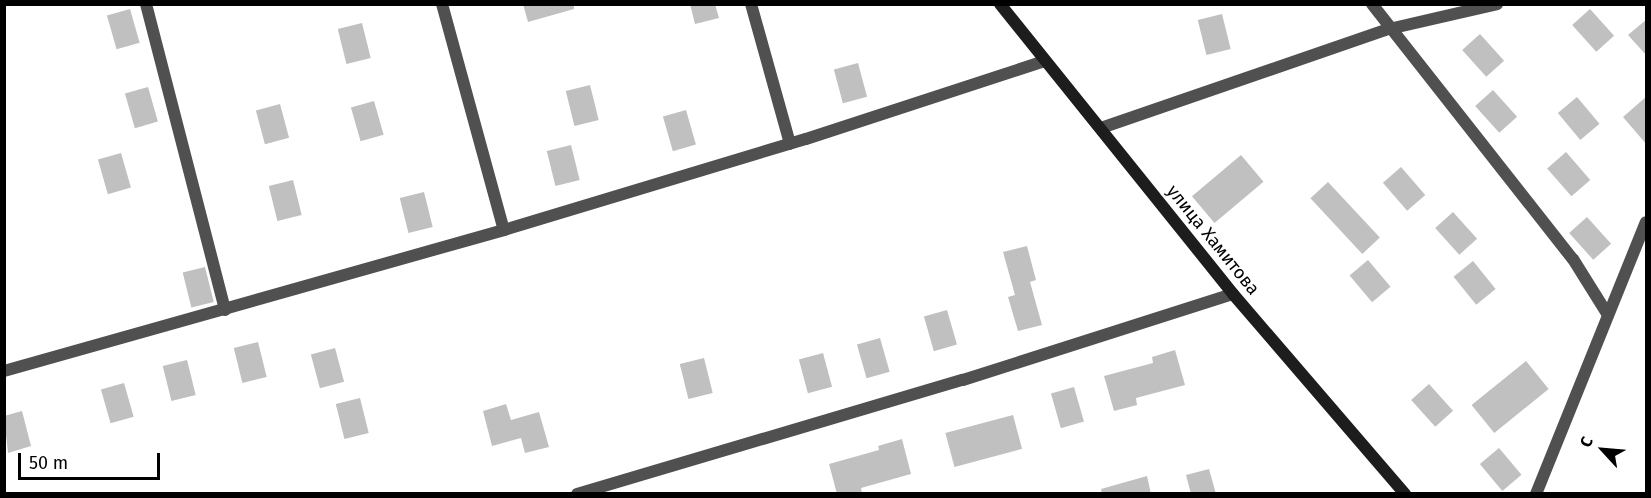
<!DOCTYPE html>
<html>
<head>
<meta charset="utf-8">
<style>
	body { margin:0 }
	#map { position:relative; width:1651px; height:498px; overflow:hidden; background:#fff; font-family:"Fira Sans",sans-serif }
	div>[style] { position:absolute }
	.building>* { inset:0; background:#c0c0c0; transform-origin:0 0 }
	.street>* { height:12px; margin:-6px; padding:0 6px; transform-origin:6px; border-radius:6px; background:#505050 }
	.secondary>* { height:12px; margin:-6px; padding:0 6px; transform-origin:6px; border-radius:6px; background:#1d1d1d }
	span { translate:-50% -50%; white-space:nowrap; text-align:center; line-height:1.15; -webkit-text-stroke:4.5px #fff; paint-order:stroke }
	.street-label { font-size:18px; color:#000 }
	.frame { position:absolute; inset:0; border:6px solid #000; pointer-events:none }
	.north { position:absolute; left:1573px; top:420px; width:60px; height:60px; -webkit-text-stroke:4px #fff; paint-order:stroke; rotate:296deg; font-size:16px; font-weight:700; line-height:24px; text-align:center; color:#000 }
	.north::after { content:''; display:block; margin:auto; width:21px; height:27px; background:#000; clip-path:polygon(50% 0,100% 100%,50% 72%,0 100%) }
	.scale { position:absolute; left:18px; top:453px; width:142px; height:27px; box-sizing:border-box; border:3px solid #000; border-top:0; padding-left:8px; font-size:18px; line-height:21px; white-space:nowrap; color:#000; -webkit-text-stroke:4px #fff; paint-order:stroke }
</style>
</head>
<body>
<div id="map">
	<div class="building">
		<i style="clip-path:polygon(523px 4px,574px 4px,574px 9px,528px 22px)"></i>
		<i style="clip-path:polygon(690px 4px,715px 4px,719px 18px,695px 24px)"></i>
		<i style="left:130px;top:9px;width:35px;height:24px;rotate:74deg"></i>
		<i style="left:1590px;top:9px;width:36px;height:24px;rotate:48deg"></i>
		<i style="left:1222px;top:14px;width:36px;height:25px;rotate:76deg"></i>
		<i style="clip-path:polygon(1647px 19px,1647px 56px,1628px 35px)"></i>
		<i style="left:362px;top:23px;width:36px;height:25px;rotate:76deg"></i>
		<i style="left:1480px;top:34px;width:36px;height:24px;rotate:48deg"></i>
		<i style="left:858px;top:63px;width:35px;height:25px;rotate:75deg"></i>
		<i style="left:590px;top:85px;width:36px;height:25px;rotate:76deg"></i>
		<i style="left:148px;top:87px;width:36px;height:24px;rotate:74deg"></i>
		<i style="left:1493px;top:90px;width:36px;height:24px;rotate:48deg"></i>
		<i style="clip-path:polygon(1647px 96px,1647px 145px,1623px 117px)"></i>
		<i style="left:1577px;top:97px;width:35px;height:25px;rotate:50deg"></i>
		<i style="left:374px;top:101px;width:35px;height:24px;rotate:74deg"></i>
		<i style="left:280px;top:104px;width:35px;height:25px;rotate:75deg"></i>
		<i style="left:686px;top:110px;width:36px;height:24px;rotate:74deg"></i>
		<i style="left:571px;top:145px;width:36px;height:25px;rotate:76deg"></i>
		<i style="left:1566px;top:152px;width:37px;height:25px;rotate:49deg"></i>
		<i style="left:121px;top:153px;width:36px;height:24px;rotate:74deg"></i>
		<i style="left:1241px;top:155px;width:35px;height:64px;rotate:50deg"></i>
		<i style="left:1401px;top:167px;width:37px;height:24px;rotate:49deg"></i>
		<i style="left:293px;top:180px;width:36px;height:25px;rotate:76deg"></i>
		<i style="left:1328px;top:182px;width:76px;height:24px;rotate:47deg"></i>
		<i style="left:424px;top:192px;width:36px;height:25px;rotate:76deg"></i>
		<i style="left:1453px;top:212px;width:36px;height:24px;rotate:48deg"></i>
		<i style="left:1587px;top:217px;width:36px;height:24px;rotate:48deg"></i>
		<i style="clip-path:polygon(1027px 246px,1036px 280px,1030px 282px,1042px 325px,1018px 331px,1008px 297px,1015px 295px,1003px 252px)"></i>
		<i style="left:1368px;top:260px;width:35px;height:24px;rotate:50deg"></i>
		<i style="left:1473px;top:261px;width:36px;height:25px;rotate:51deg"></i>
		<i style="left:205px;top:267px;width:36px;height:23px;rotate:76deg"></i>
		<i style="left:947px;top:310px;width:36px;height:24px;rotate:74deg"></i>
		<i style="left:880px;top:338px;width:35px;height:24px;rotate:74deg"></i>
		<i style="left:258px;top:342px;width:36px;height:25px;rotate:76deg"></i>
		<i style="left:335px;top:348px;width:35px;height:25px;rotate:75deg"></i>
		<i style="clip-path:polygon(1175px 350px,1185px 385px,1136px 398px,1137px 405px,1114px 411px,1104px 376px,1153px 363px,1152px 357px)"></i>
		<i style="left:823px;top:353px;width:35px;height:25px;rotate:75deg"></i>
		<i style="left:704px;top:358px;width:36px;height:25px;rotate:76deg"></i>
		<i style="left:187px;top:360px;width:36px;height:25px;rotate:76deg"></i>
		<i style="left:1526px;top:361px;width:36px;height:70px;rotate:51deg"></i>
		<i style="left:124px;top:383px;width:35px;height:24px;rotate:74deg"></i>
		<i style="left:1429px;top:384px;width:36px;height:24px;rotate:48deg"></i>
		<i style="left:1074px;top:387px;width:36px;height:24px;rotate:74deg"></i>
		<i style="left:360px;top:398px;width:36px;height:25px;rotate:76deg"></i>
		<i style="clip-path:polygon(506px 404px,511px 420px,539px 412px,549px 447px,525px 453px,521px 438px,492px 446px,483px 411px)"></i>
		<i style="clip-path:polygon(22px 411px,31px 446px,8px 453px,4px 416px)"></i>
		<i style="left:1013px;top:415px;width:35px;height:70px;rotate:75deg"></i>
		<i style="clip-path:polygon(902px 439px,911px 474px,861px 488px,862px 494px,837px 494px,829px 464px,879px 450px,878px 446px)"></i>
		<i style="left:1499px;top:448px;width:35px;height:25px;rotate:50deg"></i>
		<i style="clip-path:polygon(1209px 469px,1216px 494px,1191px 494px,1186px 475px)"></i>
		<i style="clip-path:polygon(1147px 476px,1151px 494px,1102px 494px,1101px 489px)"></i>
	</div>
	<div class="street">
		<i style="left:146px;top:4px;width:316px;rotate:75.5deg"></i>
		<i style="left:442px;top:4px;width:234px;rotate:74.7deg"></i>
		<i style="left:751px;top:4px;width:145px;rotate:74.4deg"></i>
		<i style="left:1372px;top:4px;width:325px;rotate:51.8deg"></i>
		<i style="left:1573px;top:259px;width:66px;rotate:58deg"></i>
		<i style="left:1101px;top:128px;width:305px;rotate:-19deg"></i>
		<i style="left:1389px;top:29px;width:111px;rotate:-13deg"></i>
		<i style="left:4px;top:371px;width:520px;rotate:-15.75deg"></i>
		<i style="left:504px;top:230px;width:315px;rotate:-16.8deg"></i>
		<i style="left:806px;top:139px;width:251px;rotate:-18.1deg"></i>
		<i style="left:577px;top:494px;width:402px;rotate:-16.5deg"></i>
		<i style="left:963px;top:380px;width:283px;rotate:-17.7deg"></i>
		<i style="left:1536px;top:494px;width:293px;rotate:-68deg"></i>
	</div>
	<div class="secondary">
		<i style="left:1000px;top:4px;width:372px;rotate:51.2deg"></i>
		<i style="left:1233px;top:294px;width:264px;rotate:49.3deg"></i>
	</div>
	<div class="street-label">
		<span style="left:1213px;top:240px;rotate:51deg">улица Хамитова</span>
	</div>
	<div class="frame"></div>
	<div class="north">С</div>
	<div class="scale">50 m</div>
</div>
</body>
</html>
